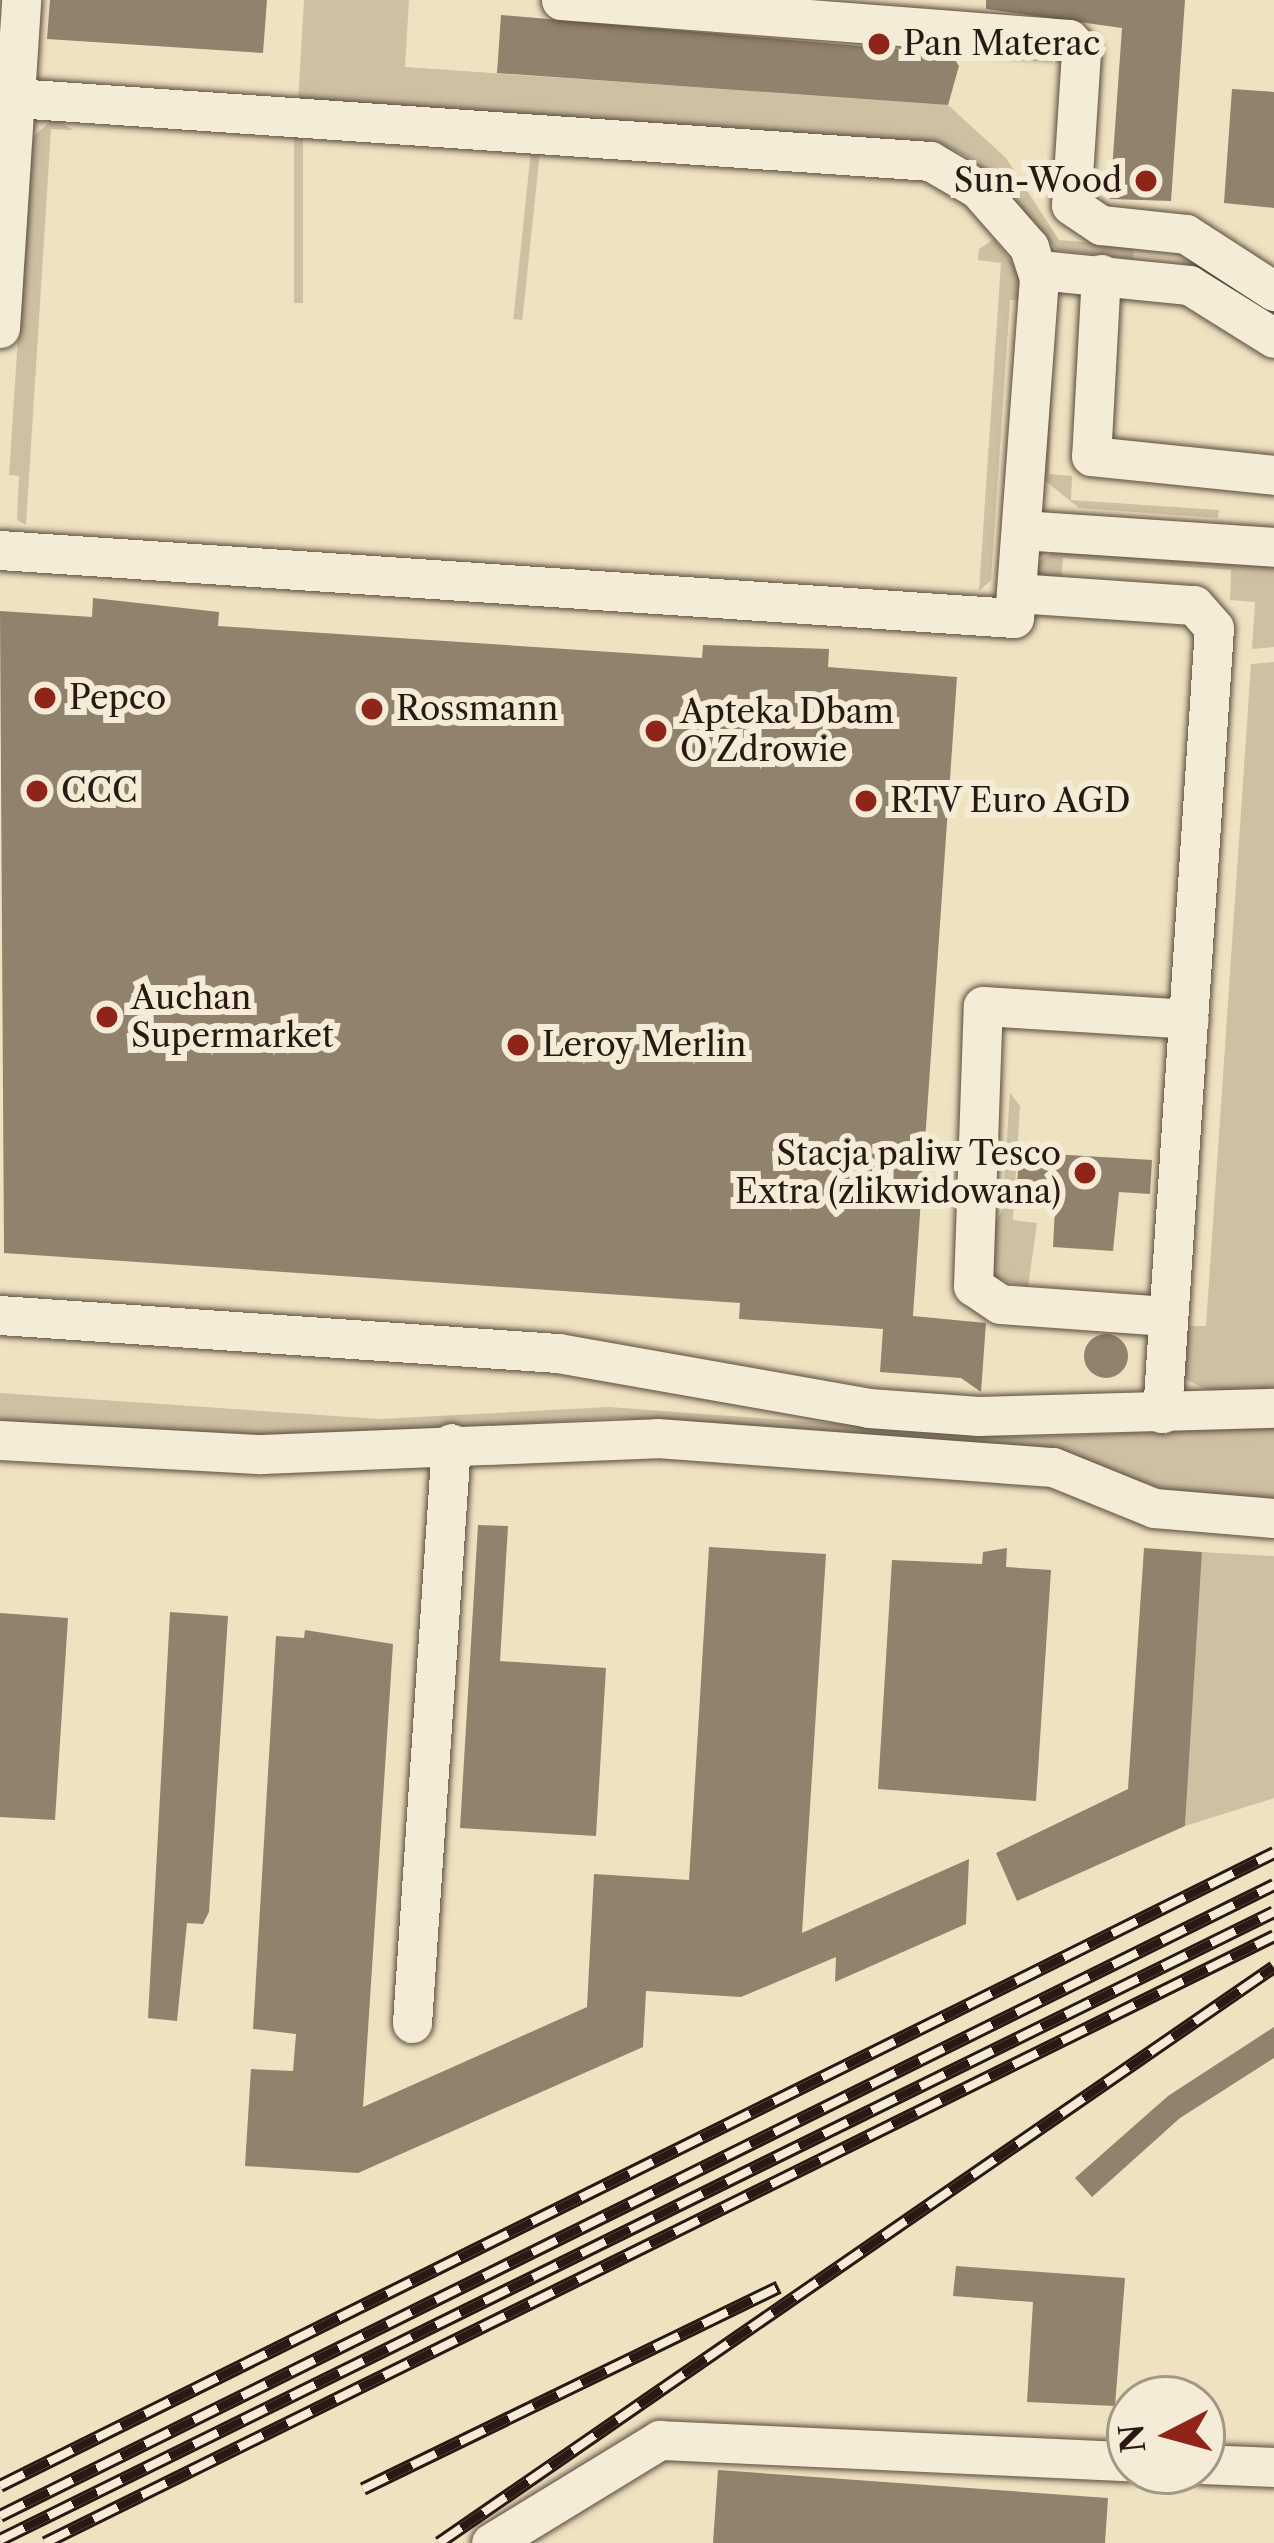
<!DOCTYPE html>
<html>
<head>
<meta charset="utf-8">
<style>
	body { margin:0 }
	#map { position:relative; width:1274px; height:2543px; overflow:hidden; background:#efe2c1; font-family:"Libre Caslon Text",serif }
	div>[style] { position:absolute }
	.green>* { inset:0; background:#cdc0a3; transform-origin:0 0 }
	.building>* { inset:0; background:#90826d }
	.round { border-radius:50% }
	.roads { filter:drop-shadow(0 0 3px #5a4b3e) drop-shadow(0 0 3px #5a4b3e) }
	.minor>* { height:39px; margin:-19.5px; padding:0 19.5px; transform-origin:19.5px; border-radius:19.5px; background:#f5ecd7 }
	.rail>* { height:14px; margin-top:-7px; transform-origin:0; background:repeating-linear-gradient(90deg,#f5ecd7 0 27px,#291912 0 54px); box-sizing:border-box; border-block:3px solid #291912 }
	.dots>* { width:33px; height:33px; translate:-50% -50%; box-sizing:border-box; border:6px solid #f5ecd7; border-radius:50% }
	span { translate:-50% -50%; white-space:nowrap; text-align:center; line-height:1.15; -webkit-text-stroke:12px #f5ecd7; paint-order:stroke }
	.poi-label { font-size:33px; color:#291912 }
	.left { translate:0 -50%; text-align:left }
	.right { translate:-100% -50%; text-align:right }
	.north { position:absolute; left:1106px; top:2375px; width:120px; height:120px; box-sizing:border-box; background:#f5ecd7; border:3px solid #a39888; border-radius:50%; rotate:264deg; font-size:33px; font-weight:700; line-height:48px; text-align:center; color:#291912 }
	.north::after { content:''; display:block; margin:auto; width:42px; height:54px; background:#8f2418; clip-path:polygon(50% 0,100% 100%,50% 72%,0 100%) }
</style>
</head>
<body>
<div id="map">
	<div class="green">
		<i style="clip-path:polygon(304px 0,409px 0,405px 67px,948px 105px,1006px 158px,1059px 240px,1134px 246px,1133px 259px,1057px 250px,972px 159px,939px 143px,298px 101px)"></i>
		<i style="clip-path:polygon(54px 118px,73px 130px,51px 129px,26px 525px,17px 520px,19px 476px,9px 475px,31px 139px)"></i>
		<i style="left:294px;top:135px;width:9px;height:168px"></i>
		<i style="left:531px;top:151px;width:9px;height:169px;rotate:6deg"></i>
		<i style="clip-path:polygon(994px 239px,1021px 275px,1020px 300px,1010px 300px,991px 580px,979px 591px,1001px 263px,978px 260px,979px 249px)"></i>
		<i style="clip-path:polygon(1054px 317px,1049px 474px,1072px 476px,1071px 500px,1219px 510px,1218px 518px,1079px 508px,1043px 479px)"></i>
		<i style="clip-path:polygon(1056px 551px,1274px 565px,1274px 647px,1252px 649px,1255px 602px,1230px 600px,1231px 570px,1063px 558px,1061px 581px,1037px 580px,1033px 564px)"></i>
		<i style="clip-path:polygon(1274px 662px,1274px 1389px,1210px 1391px,1185px 1379px,1182px 1326px,1206px 1326px,1251px 664px)"></i>
		<i style="clip-path:polygon(1010px 1093px,1020px 1106px,1013px 1220px,1037px 1223px,1028px 1287px,993px 1277px,987px 1233px,1002px 1211px)"></i>
		<i style="clip-path:polygon(0 1393px,379px 1419px,609px 1407px,1016px 1437px,1274px 1428px,1274px 1505px,1181px 1496px,1045px 1447px,615px 1418px,267px 1440px,0 1425px)"></i>
		<i style="clip-path:polygon(1202px 1552px,1274px 1556px,1274px 1798px,1185px 1826px)"></i>
	</div>
	<div class="building">
		<i style="clip-path:polygon(50px 0,267px 0,263px 53px,47px 39px)"></i>
		<i style="clip-path:polygon(986px 0,1185px 0,1171px 201px,1110px 199px,1122px 28px,986px 9px)"></i>
		<i style="clip-path:polygon(501px 15px,951px 54px,959px 66px,948px 105px,497px 73px)"></i>
		<i style="clip-path:polygon(1232px 89px,1274px 92px,1274px 208px,1224px 203px)"></i>
		<i style="clip-path:polygon(93px 598px,219px 612px,218px 626px,702px 658px,703px 645px,829px 649px,828px 667px,957px 677px,913px 1316px,986px 1323px,981px 1392px,961px 1378px,880px 1372px,883px 1329px,739px 1319px,740px 1303px,4px 1253px,0 611px,92px 617px)"></i>
		<i style="clip-path:polygon(1019px 1152px,1152px 1160px,1150px 1194px,1119px 1192px,1113px 1251px,1053px 1247px,1056px 1188px,1017px 1186px)"></i>
		<i class="round" style="left:1084px;top:1334px;width:44px;height:44px"></i>
		<i style="clip-path:polygon(478px 1525px,508px 1526px,500px 1661px,606px 1668px,596px 1836px,460px 1828px)"></i>
		<i style="clip-path:polygon(709px 1547px,826px 1554px,802px 1933px,969px 1859px,966px 1924px,835px 1982px,836px 1957px,741px 1997px,646px 1991px,643px 2047px,358px 2173px,245px 2166px,251px 2069px,293px 2071px,296px 2034px,253px 2029px,276px 1636px,304px 1638px,305px 1630px,393px 1644px,363px 2107px,587px 2007px,594px 1874px,689px 1880px)"></i>
		<i style="clip-path:polygon(1007px 1548px,1006px 1567px,1051px 1570px,1036px 1801px,878px 1789px,892px 1560px,982px 1564px,983px 1552px)"></i>
		<i style="clip-path:polygon(1144px 1548px,1202px 1552px,1185px 1826px,1017px 1901px,996px 1853px,1128px 1789px)"></i>
		<i style="clip-path:polygon(170px 1612px,228px 1616px,209px 1912px,203px 1924px,187px 1923px,177px 2021px,148px 2018px)"></i>
		<i style="clip-path:polygon(0 1613px,68px 1618px,55px 1820px,0 1817px)"></i>
		<i style="clip-path:polygon(1274px 2027px,1274px 2058px,1180px 2118px,1092px 2197px,1075px 2178px,1168px 2096px)"></i>
		<i style="clip-path:polygon(956px 2266px,1125px 2278px,1115px 2406px,1027px 2402px,1033px 2302px,953px 2296px)"></i>
		<i style="clip-path:polygon(718px 2470px,1108px 2498px,1105px 2543px,713px 2543px)"></i>
	</div>
	<div class="roads">
		<div class="minor">
			<i style="left:561px;top:0;width:509px;rotate:4.39deg"></i>
			<i style="left:1069px;top:39px;width:18px;rotate:47deg"></i>
			<i style="left:1081px;top:52px;width:153px;rotate:93.7deg"></i>
			<i style="left:1071px;top:205px;width:36px;rotate:34deg"></i>
			<i style="left:1101px;top:225px;width:85px;rotate:6deg"></i>
			<i style="left:1186px;top:234px;width:105px;rotate:32.9deg"></i>
			<i style="left:1039px;top:270px;width:151px;rotate:5.7deg"></i>
			<i style="left:1189px;top:285px;width:100px;rotate:31.9deg"></i>
			<i style="left:1101px;top:274px;width:182px;rotate:93.1deg"></i>
			<i style="left:1091px;top:456px;width:184px;rotate:5.9deg"></i>
			<i style="left:0;top:328px;width:329px;rotate:-86.3deg"></i>
			<i style="left:1021px;top:530px;width:254px;rotate:3.8deg"></i>
			<i style="left:0;top:550px;width:1016px;rotate:3.84deg"></i>
			<i style="left:1014px;top:618px;width:341px;rotate:-85.8deg"></i>
			<i style="left:1039px;top:278px;width:33px;rotate:-108deg"></i>
			<i style="left:1029px;top:247px;width:77px;rotate:-131.3deg"></i>
			<i style="left:978px;top:189px;width:56px;rotate:-149.7deg"></i>
			<i style="left:930px;top:161px;width:916px;rotate:-176.06deg"></i>
			<i style="left:1016px;top:593px;width:178px;rotate:3.9deg"></i>
			<i style="left:1194px;top:605px;width:30px;rotate:49deg"></i>
			<i style="left:1214px;top:628px;width:787px;rotate:93.79deg"></i>
			<i style="left:0;top:1315px;width:559px;rotate:3.9deg"></i>
			<i style="left:558px;top:1353px;width:316px;rotate:10deg"></i>
			<i style="left:869px;top:1408px;width:110px;rotate:4.2deg"></i>
			<i style="left:979px;top:1416px;width:295px;rotate:-1.6deg"></i>
			<i style="left:1166px;top:1316px;width:166px;rotate:-175.9deg"></i>
			<i style="left:1000px;top:1304px;width:32px;rotate:-146deg"></i>
			<i style="left:973px;top:1286px;width:280px;rotate:-88deg"></i>
			<i style="left:983px;top:1006px;width:206px;rotate:3.6deg"></i>
			<i style="left:0;top:1440px;width:262px;rotate:3.1deg"></i>
			<i style="left:262px;top:1454px;width:395px;rotate:-2.3deg"></i>
			<i style="left:657px;top:1438px;width:397px;rotate:4.2deg"></i>
			<i style="left:1053px;top:1467px;width:109px;rotate:22.1deg"></i>
			<i style="left:1154px;top:1508px;width:120px;rotate:4.8deg"></i>
			<i style="left:412px;top:2023px;width:581px;rotate:-86.15deg"></i>
			<i style="left:1202px;top:2464px;width:72px;rotate:2.4deg"></i>
			<i style="left:491px;top:2543px;width:198px;rotate:-31.4deg"></i>
			<i style="left:660px;top:2440px;width:470px;rotate:2.6deg"></i>
		</div>
	</div>
	<div class="rail">
		<i style="left:0;top:2486px;width:1423px;rotate:-26.42deg"></i>
		<i style="left:363px;top:2489px;width:462px;rotate:-25.9deg"></i>
		<i style="left:0;top:2516px;width:1422px;rotate:-26.35deg"></i>
		<i style="left:0;top:2540px;width:1420px;rotate:-26.24deg"></i>
		<i style="left:45px;top:2543px;width:1371px;rotate:-26.28deg"></i>
		<i style="left:439px;top:2543px;width:1014px;rotate:-34.6deg"></i>
	</div>
	<div class="dots">
		<i style="left:879px;top:44px;background:#8f2418"></i>
		<i style="left:1146px;top:181px;background:#8f2418"></i>
		<i style="left:45px;top:698px;background:#8f2418"></i>
		<i style="left:372px;top:709px;background:#8f2418"></i>
		<i style="left:656px;top:731px;background:#8f2418"></i>
		<i style="left:37px;top:791px;background:#8f2418"></i>
		<i style="left:866px;top:801px;background:#8f2418"></i>
		<i style="left:107px;top:1017px;background:#8f2418"></i>
		<i style="left:518px;top:1045px;background:#8f2418"></i>
		<i style="left:1085px;top:1173px;background:#8f2418"></i>
	</div>
	<div class="poi-label">
		<span class="left" style="left:903px;top:44px">Pan Materac</span>
		<span class="right" style="left:1122px;top:181px">Sun-Wood</span>
		<span class="left" style="left:69px;top:698px">Pepco</span>
		<span class="left" style="left:396px;top:709px">Rossmann</span>
		<span class="left" style="left:680px;top:731px">Apteka Dbam<br>O Zdrowie</span>
		<span class="left" style="left:61px;top:791px">CCC</span>
		<span class="left" style="left:890px;top:801px">RTV Euro AGD</span>
		<span class="left" style="left:131px;top:1017px">Auchan<br>Supermarket</span>
		<span class="left" style="left:542px;top:1045px">Leroy Merlin</span>
		<span class="right" style="left:1061px;top:1173px">Stacja paliw Tesco<br>Extra (zlikwidowana)</span>
	</div>
	<div class="north">N</div>
</div>
</body>
</html>
